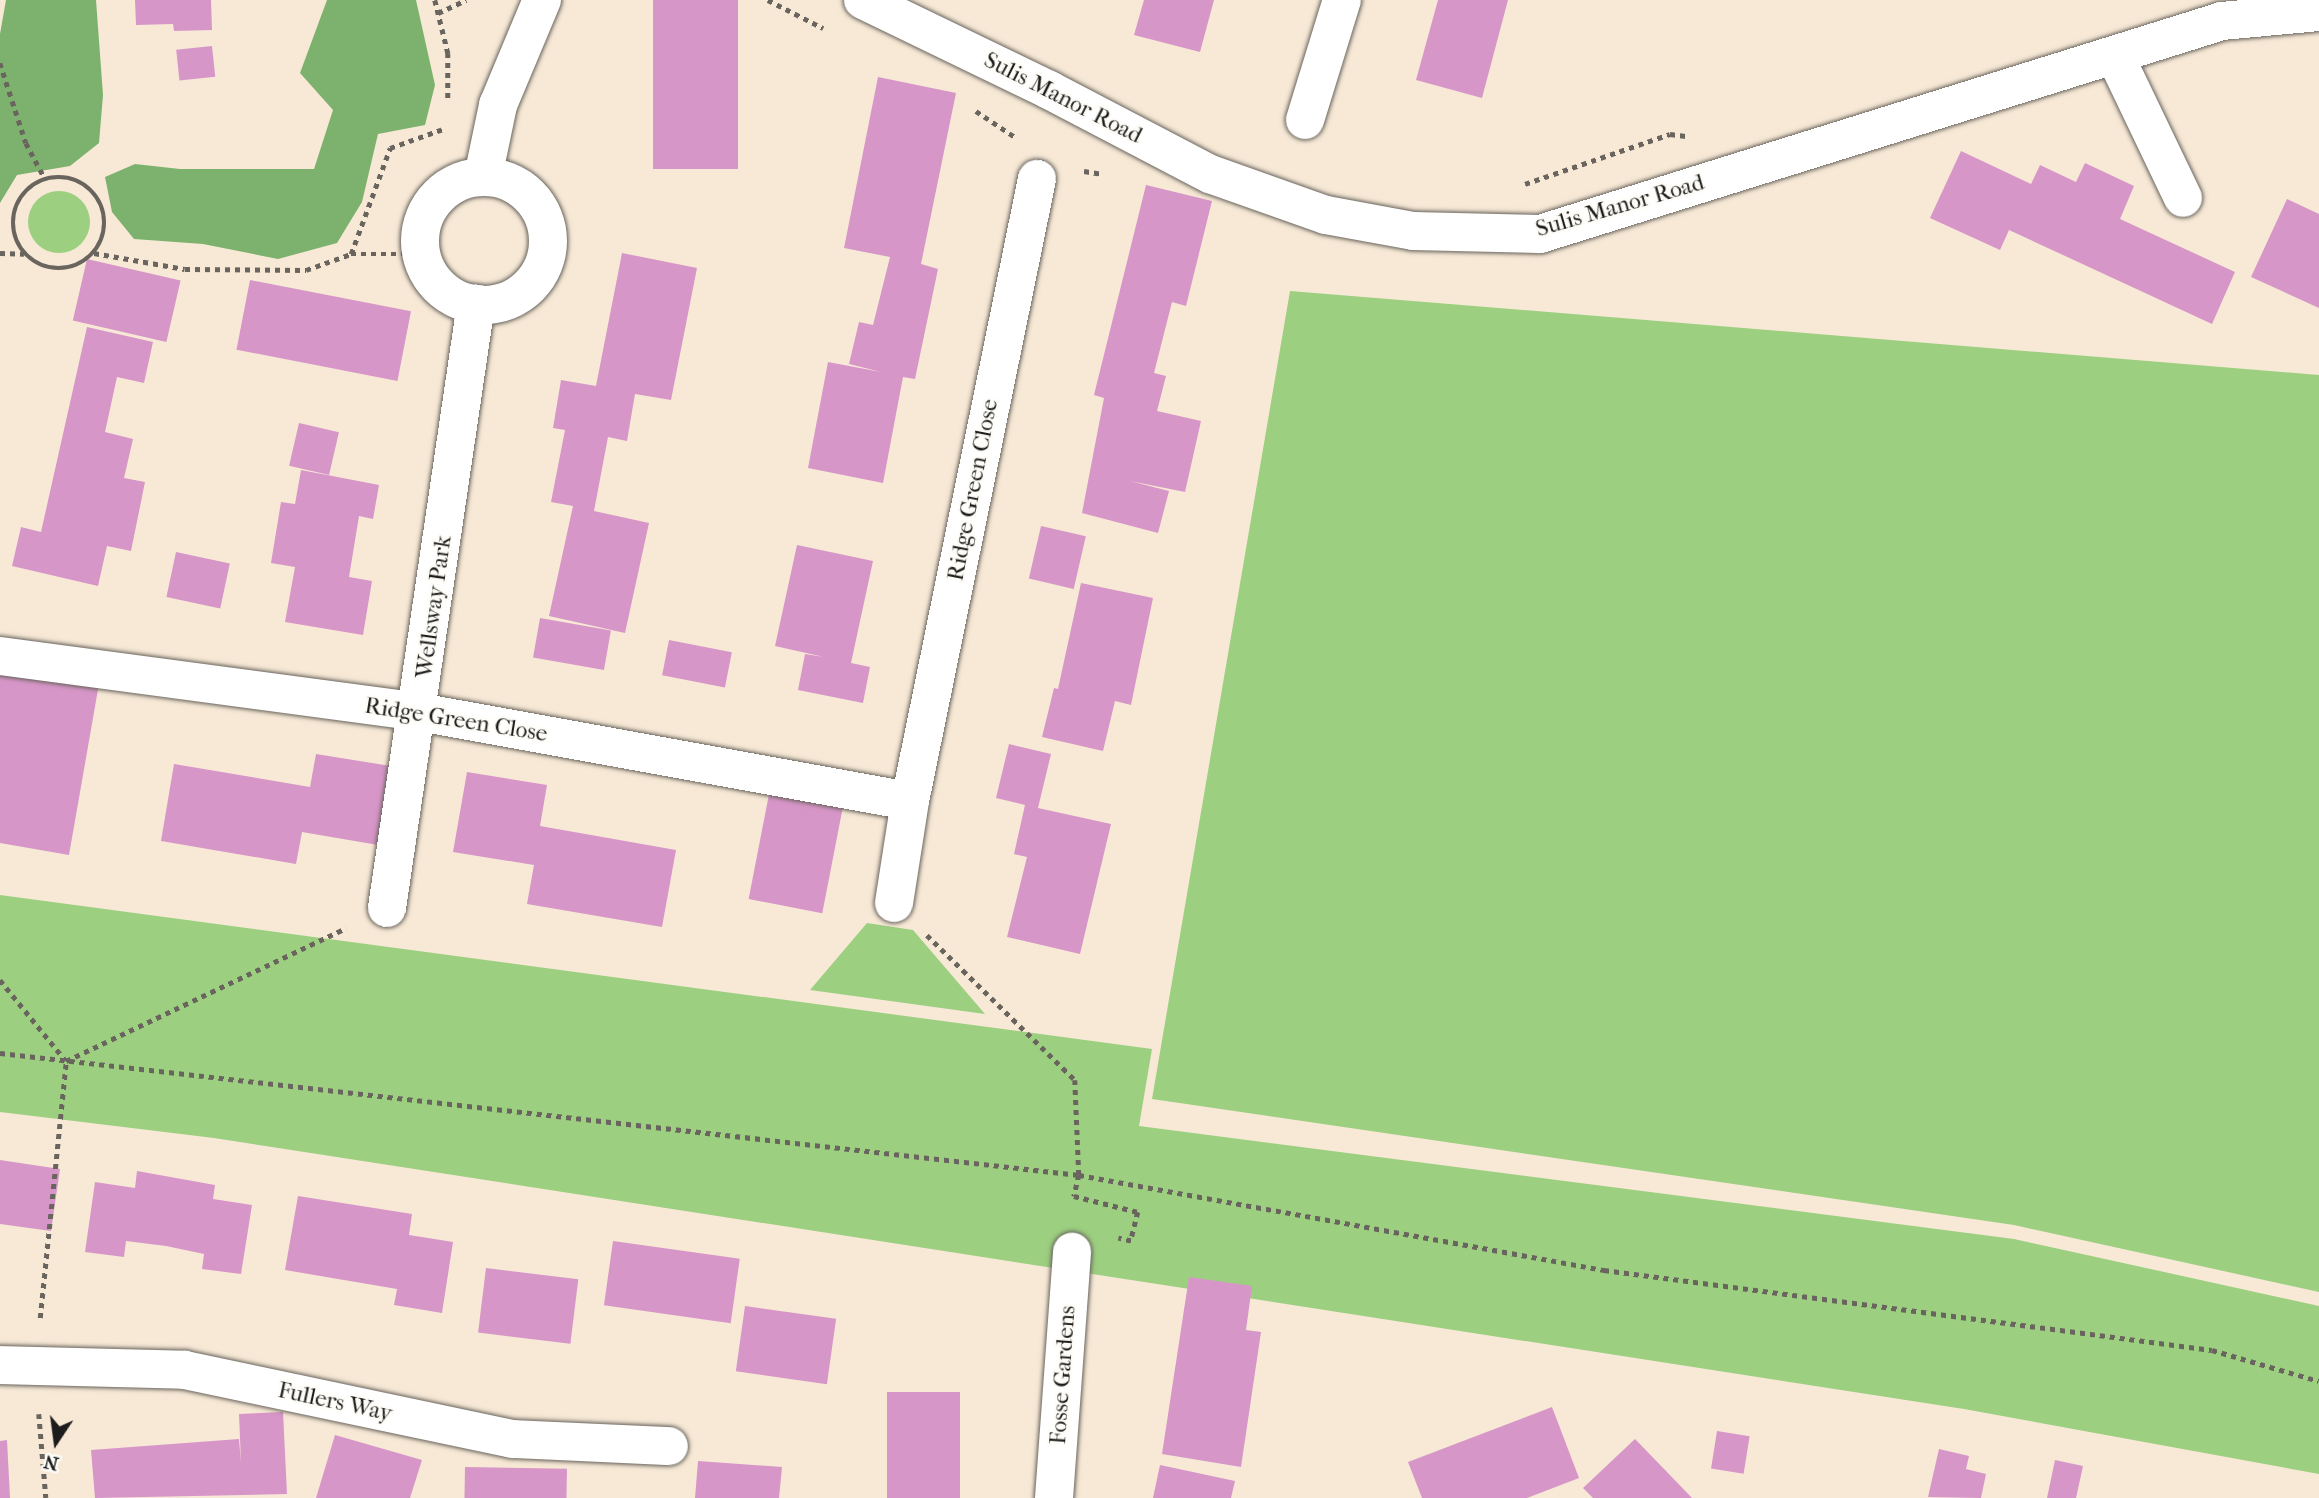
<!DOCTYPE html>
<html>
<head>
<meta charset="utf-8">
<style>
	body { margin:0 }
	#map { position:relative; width:2319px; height:1498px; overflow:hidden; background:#f7e9d6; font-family:"IM FELL French Canon",serif }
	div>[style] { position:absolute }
	.green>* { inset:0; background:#9ccf80 }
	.round { border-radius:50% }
	.forest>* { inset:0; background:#7db26e }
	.building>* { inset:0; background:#d796c8; transform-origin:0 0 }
	.path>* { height:4.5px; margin-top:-2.25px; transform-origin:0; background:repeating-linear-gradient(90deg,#69645d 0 5px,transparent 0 10px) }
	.path>.ring { margin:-2.25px; padding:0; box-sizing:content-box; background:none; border:4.5px solid #69645d; border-radius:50% }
	.roads { filter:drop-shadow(0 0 2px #69645d) drop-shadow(0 0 2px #69645d) }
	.minor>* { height:38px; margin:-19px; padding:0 19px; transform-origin:19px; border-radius:19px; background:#fff }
	.minor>.ring { margin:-19px; padding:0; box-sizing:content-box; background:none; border:38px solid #fff; border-radius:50% }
	span { translate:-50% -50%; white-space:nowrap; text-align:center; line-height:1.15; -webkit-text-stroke:5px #fdfcf7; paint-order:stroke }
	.street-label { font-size:23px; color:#1c1c1c }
	.north { position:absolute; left:21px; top:1407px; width:70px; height:70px; -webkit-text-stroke:5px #fdfcf7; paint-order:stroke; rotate:193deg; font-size:19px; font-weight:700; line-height:28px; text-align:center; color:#1c1c1c }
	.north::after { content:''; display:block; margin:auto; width:24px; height:32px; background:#1c1c1c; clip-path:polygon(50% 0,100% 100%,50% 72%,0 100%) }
</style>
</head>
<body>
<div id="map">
	<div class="green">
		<i class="round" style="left:28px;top:191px;width:62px;height:62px"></i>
		<i style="clip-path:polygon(1290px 291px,2319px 375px,2319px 1292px,2014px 1225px,1152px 1099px)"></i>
		<i style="clip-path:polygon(0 895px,1152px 1049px,1139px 1126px,2014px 1239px,2319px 1306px,2319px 1474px,1964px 1409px,214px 1138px,0 1112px)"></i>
		<i style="clip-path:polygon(867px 923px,913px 930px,985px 1014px,810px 990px)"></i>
	</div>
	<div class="forest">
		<i style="clip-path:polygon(6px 0,96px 0,103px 95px,99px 143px,70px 166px,17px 175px,0 203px,0 34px)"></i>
		<i style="clip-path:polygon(327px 0,416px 0,435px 85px,425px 125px,378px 134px,362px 202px,337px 243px,278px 259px,203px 244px,134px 239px,112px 212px,105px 177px,135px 164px,180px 169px,314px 169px,333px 110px,300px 73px)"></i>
	</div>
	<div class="building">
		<i style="clip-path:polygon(135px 0,211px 0,212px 30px,174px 31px,173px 24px,136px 25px)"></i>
		<i style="left:653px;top:0;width:85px;height:169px"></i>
		<i style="clip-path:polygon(1144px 0,1214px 0,1200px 52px,1134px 35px)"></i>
		<i style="clip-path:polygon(1438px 0,1508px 0,1482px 98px,1416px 80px)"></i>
		<i style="left:212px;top:46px;width:31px;height:36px;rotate:84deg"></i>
		<i style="clip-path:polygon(878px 77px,956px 93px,921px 264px,938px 269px,915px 379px,903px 377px,883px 483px,808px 468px,828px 362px,881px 372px,849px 364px,859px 322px,873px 325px,890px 257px,844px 248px)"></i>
		<i style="clip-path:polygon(1961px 151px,2031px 184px,2040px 165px,2076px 182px,2085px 163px,2134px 186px,2120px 219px,2235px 272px,2212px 324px,2009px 230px,2000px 250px,1930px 218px)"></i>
		<i style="clip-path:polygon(1146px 185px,1212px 201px,1186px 306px,1172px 302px,1154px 373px,1166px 376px,1157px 411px,1201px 421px,1185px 492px,1130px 481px,1169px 491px,1158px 533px,1082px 513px,1104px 398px,1094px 395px)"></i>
		<i style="clip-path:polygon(2287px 199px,2319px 214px,2319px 308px,2251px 277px)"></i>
		<i style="clip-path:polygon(622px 253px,697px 268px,671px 400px,635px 394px,627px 441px,608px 437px,594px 511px,649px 523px,625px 633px,549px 616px,573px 506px,551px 502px,565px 430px,553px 428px,561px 380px,596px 386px)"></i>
		<i style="left:87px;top:259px;width:96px;height:63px;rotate:13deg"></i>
		<i style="left:250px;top:280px;width:164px;height:71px;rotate:11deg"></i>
		<i style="clip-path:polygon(87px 327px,153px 342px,144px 383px,117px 377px,105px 432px,133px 439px,124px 478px,145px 482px,131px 551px,107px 546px,98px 586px,12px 566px,21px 527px,41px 532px)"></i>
		<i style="left:299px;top:423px;width:41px;height:44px;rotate:13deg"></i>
		<i style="clip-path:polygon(301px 470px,379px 485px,373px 519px,359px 516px,349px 577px,372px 581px,363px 635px,285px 622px,295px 567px,271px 563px,281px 502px,295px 504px)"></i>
		<i style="left:1041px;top:526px;width:46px;height:54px;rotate:13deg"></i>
		<i style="clip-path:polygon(797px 545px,873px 561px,851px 663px,870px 667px,863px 703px,798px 690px,805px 654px,824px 657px,775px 646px)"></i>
		<i style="left:176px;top:552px;width:55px;height:46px;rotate:12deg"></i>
		<i style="clip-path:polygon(1081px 583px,1153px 598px,1131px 705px,1115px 701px,1103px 751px,1042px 737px,1054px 688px,1058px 689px)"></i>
		<i style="left:540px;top:618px;width:72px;height:40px;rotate:10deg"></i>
		<i style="left:669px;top:640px;width:64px;height:36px;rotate:11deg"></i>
		<i style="clip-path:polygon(0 675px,100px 678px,69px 855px,0 843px)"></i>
		<i style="clip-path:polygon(1009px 744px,1051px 754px,1038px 808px,1111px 824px,1080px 954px,1007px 937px,1027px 857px,1014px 854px,1025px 805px,996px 798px)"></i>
		<i style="clip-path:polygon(316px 754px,397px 767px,384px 846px,302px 832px,296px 864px,161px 841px,174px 764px,310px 787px)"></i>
		<i style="clip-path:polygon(467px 772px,547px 785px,540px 826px,676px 850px,662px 927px,527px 904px,534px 865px,453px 852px)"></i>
		<i style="left:770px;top:789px;width:75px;height:112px;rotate:11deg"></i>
		<i style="clip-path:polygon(0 1160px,60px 1169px,51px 1231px,0 1224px)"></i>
		<i style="clip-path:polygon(137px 1171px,215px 1185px,213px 1199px,252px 1205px,241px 1274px,202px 1269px,204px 1254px,166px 1246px,126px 1241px,124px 1257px,85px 1252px,95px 1182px,135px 1188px)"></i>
		<i style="clip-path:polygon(298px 1196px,412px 1214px,409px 1235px,453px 1242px,442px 1313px,394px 1305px,397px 1289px,285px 1270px)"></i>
		<i style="left:613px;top:1241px;width:128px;height:65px;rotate:8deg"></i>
		<i style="left:486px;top:1268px;width:93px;height:65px;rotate:7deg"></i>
		<i style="clip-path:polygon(1189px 1277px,1252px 1286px,1246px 1330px,1261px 1332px,1241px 1467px,1162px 1454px)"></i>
		<i style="left:745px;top:1306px;width:92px;height:66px;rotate:8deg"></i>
		<i style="left:887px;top:1392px;width:73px;height:106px"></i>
		<i style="clip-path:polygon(1552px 1407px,1579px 1478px,1527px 1498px,1422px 1498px,1408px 1462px)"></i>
		<i style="clip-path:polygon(283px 1412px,287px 1494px,95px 1498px,91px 1450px,239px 1439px,241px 1463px,239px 1414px)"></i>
		<i style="left:1717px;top:1431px;width:33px;height:38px;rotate:9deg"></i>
		<i style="clip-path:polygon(335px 1435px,422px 1460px,410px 1498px,316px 1498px)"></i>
		<i style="clip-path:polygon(1635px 1439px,1667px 1472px,1692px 1498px,1593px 1498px,1583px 1488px)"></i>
		<i style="clip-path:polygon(7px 1440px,10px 1498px,0 1498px,0 1441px)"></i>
		<i style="clip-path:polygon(1939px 1449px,1969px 1456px,1966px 1469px,1986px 1474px,1981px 1498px,1928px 1497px)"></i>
		<i style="clip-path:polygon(2055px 1460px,2083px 1466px,2076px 1498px,2047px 1498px)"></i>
		<i style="clip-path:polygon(698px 1461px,782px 1467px,779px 1498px,695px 1498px)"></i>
		<i style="clip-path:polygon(1160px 1465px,1235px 1481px,1231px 1498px,1153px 1498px)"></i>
		<i style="left:465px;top:1467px;width:102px;height:31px;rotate:1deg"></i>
	</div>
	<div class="path">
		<i style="left:435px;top:0;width:55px;rotate:76.2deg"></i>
		<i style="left:448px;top:53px;width:46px;rotate:90deg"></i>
		<i style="left:768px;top:0;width:62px;rotate:27deg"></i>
		<i style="left:438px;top:13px;width:31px;rotate:-25deg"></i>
		<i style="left:0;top:63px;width:84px;rotate:72deg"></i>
		<i style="left:26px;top:143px;width:40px;rotate:62deg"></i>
		<i style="left:976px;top:111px;width:47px;rotate:33.7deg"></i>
		<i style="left:1084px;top:171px;width:19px;rotate:9deg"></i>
		<i class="ring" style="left:13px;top:177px;width:87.5px;height:87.5px"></i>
		<i style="left:1525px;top:184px;width:153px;rotate:-19deg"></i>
		<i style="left:1670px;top:134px;width:16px;rotate:7deg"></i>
		<i style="left:0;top:253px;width:24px;rotate:2deg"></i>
		<i style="left:94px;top:253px;width:92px;rotate:10deg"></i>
		<i style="left:185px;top:269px;width:121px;rotate:0.5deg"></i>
		<i style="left:306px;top:270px;width:48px;rotate:-19.6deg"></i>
		<i style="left:351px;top:254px;width:70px"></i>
		<i style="left:351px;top:254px;width:113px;rotate:-69.8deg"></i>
		<i style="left:390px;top:148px;width:56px;rotate:-19.7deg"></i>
		<i style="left:927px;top:935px;width:207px;rotate:44.4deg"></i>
		<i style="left:1075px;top:1080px;width:95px;rotate:87.6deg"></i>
		<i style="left:1079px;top:1175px;width:22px;rotate:103deg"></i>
		<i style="left:1074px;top:1196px;width:66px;rotate:14deg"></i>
		<i style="left:1138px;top:1212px;width:30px;rotate:104deg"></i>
		<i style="left:1131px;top:1241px;width:13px;rotate:-167deg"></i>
		<i style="left:0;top:980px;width:104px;rotate:50.8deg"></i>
		<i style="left:66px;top:1061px;width:310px;rotate:-25.4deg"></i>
		<i style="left:0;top:1053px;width:1086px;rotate:6.45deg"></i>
		<i style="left:1079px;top:1175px;width:534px;rotate:10.26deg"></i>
		<i style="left:1604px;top:1270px;width:613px;rotate:7.5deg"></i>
		<i style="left:2212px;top:1350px;width:111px;rotate:16.2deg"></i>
		<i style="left:40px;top:1318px;width:258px;rotate:-84.2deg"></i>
		<i style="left:39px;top:1414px;width:84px;rotate:85.2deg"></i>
	</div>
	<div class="roads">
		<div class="minor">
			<i style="left:863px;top:0;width:207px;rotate:25.8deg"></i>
			<i style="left:1049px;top:90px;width:182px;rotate:27.6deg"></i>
			<i style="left:1210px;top:174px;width:123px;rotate:19.5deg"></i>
			<i style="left:1326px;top:215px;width:88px;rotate:10.4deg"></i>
			<i style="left:1413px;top:231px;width:127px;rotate:1.4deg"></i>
			<i style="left:1540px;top:234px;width:714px;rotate:-17.34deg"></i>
			<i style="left:2222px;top:21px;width:97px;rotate:-5.3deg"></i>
			<i style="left:2116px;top:58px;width:155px;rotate:64.4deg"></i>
			<i style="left:1305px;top:120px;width:126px;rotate:-72.9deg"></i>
			<i style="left:483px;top:177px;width:74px;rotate:-78.2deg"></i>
			<i style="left:498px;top:105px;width:114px;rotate:-67.3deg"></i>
			<i class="ring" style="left:420px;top:177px;width:90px;height:90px"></i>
			<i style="left:0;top:656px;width:423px;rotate:7.6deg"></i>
			<i style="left:419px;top:712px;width:499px;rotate:10.3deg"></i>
			<i style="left:894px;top:903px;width:103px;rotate:-81.1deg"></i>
			<i style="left:910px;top:801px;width:635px;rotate:-78.46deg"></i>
			<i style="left:387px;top:908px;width:611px;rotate:-81.62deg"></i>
			<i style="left:0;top:1365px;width:185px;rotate:1.5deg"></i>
			<i style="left:185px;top:1370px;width:335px;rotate:11.9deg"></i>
			<i style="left:513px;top:1439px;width:156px;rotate:2.6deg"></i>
			<i style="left:1054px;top:1498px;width:247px;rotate:-85.8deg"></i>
		</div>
	</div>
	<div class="street-label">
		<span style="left:1063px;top:98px;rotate:27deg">Sulis Manor Road</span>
		<span style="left:1620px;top:206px;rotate:-16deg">Sulis Manor Road</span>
		<span style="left:973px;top:490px;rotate:-79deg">Ridge Green Close</span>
		<span style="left:434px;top:607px;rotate:-82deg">Wellsway Park</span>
		<span style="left:456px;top:720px;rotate:9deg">Ridge Green Close</span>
		<span style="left:1063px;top:1375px;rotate:-86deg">Fosse Gardens</span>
		<span style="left:335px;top:1402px;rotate:12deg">Fullers Way</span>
	</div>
	<div class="north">N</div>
</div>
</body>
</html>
